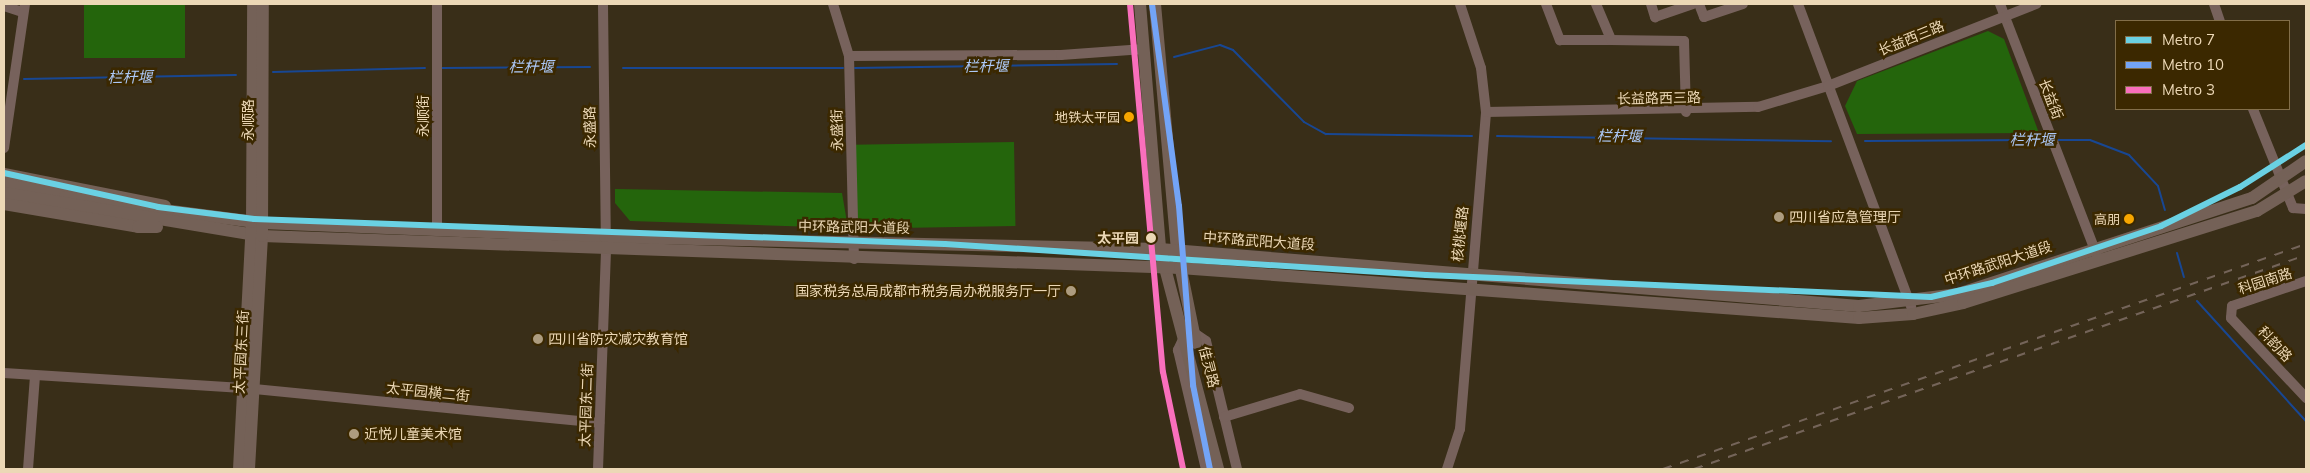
<!DOCTYPE html>
<html>
<head>
<meta charset="utf-8">
<style>
	body { margin:0 }
	#map { position:relative; width:2310px; height:473px; overflow:hidden; background:#392e18; font-family:Mulish,"Noto Sans SC",sans-serif }
	div>[style] { position:absolute }
	.green>* { inset:0; background:#24650c; transform-origin:0 0 }
	.stream>* { height:2px; margin:-1px; padding:0 1px; transform-origin:1px; border-radius:1px; background:#184793 }
	.minor>* { height:10px; margin:-5px; padding:0 5px; transform-origin:5px; border-radius:5px; background:#77625c }
	.major>* { height:12px; margin:-6px; padding:0 6px; transform-origin:6px; border-radius:6px; background:#746157 }
	.rail>* { height:2px; margin-top:-1px; transform-origin:0; background:repeating-linear-gradient(90deg,#746459 0 9px,transparent 0 18px) }
	.metro-1>* { height:6px; margin:-3px; padding:0 3px; transform-origin:3px; border-radius:3px; background:#6ad1e3 }
	.metro-2>* { height:6px; margin:-3px; padding:0 3px; transform-origin:3px; border-radius:3px; background:#73a4f6 }
	.metro-3>* { height:6px; margin:-3px; padding:0 3px; transform-origin:3px; border-radius:3px; background:#f96fbc }
	.dots>* { width:14px; height:14px; translate:-50% -50%; box-sizing:border-box; border:2px solid #3b2800; border-radius:50% }
	span { translate:-50% -50%; white-space:nowrap; text-align:center; line-height:1.15; -webkit-text-stroke:5px #3b2800; paint-order:stroke }
	.bus-label { font-size:13px; color:#ecd8b6 }
	.right { translate:-100% -50%; text-align:right }
	.street-label { font-size:14px; color:#ecd8b6 }
	.poi-label { font-size:14px; color:#ecd8b6 }
	.left { translate:0 -50%; text-align:left }
	.stop-label { font-size:14px; color:#ecd8b6; font-weight:700 }
	.water-label { font-size:15px; color:#acc8f6; font-style:italic }
	.frame { position:absolute; inset:0; border:5px solid #ecd8b6; pointer-events:none }
	.legend { position:absolute; left:2115px; top:20px; width:175px; height:90px; box-sizing:border-box; background:#3b2800; border:1px solid #826e49; margin:0; padding:6px 9px; list-style:none; font-size:15px; color:#ecd8b6 }
	.legend li { display:flex; align-items:center; gap:10px; height:25px }
	.legend b { width:25px; border:1px solid #826e49 }
</style>
</head>
<body>
<div id="map">
	<div class="green">
		<i style="left:84px;top:4px;width:101px;height:54px"></i>
		<i style="clip-path:polygon(1988px 31px,2004px 39px,2039px 133px,1857px 134px,1845px 106px,1857px 81px)"></i>
		<i style="left:1014px;top:142px;width:84px;height:161px;rotate:89deg"></i>
		<i style="clip-path:polygon(615px 189px,842px 193px,848px 228px,630px 221px,615px 203px)"></i>
	</div>
	<div class="stream">
		<i style="left:1174px;top:57px;width:48px;rotate:-14.6deg"></i>
		<i style="left:1220px;top:45px;width:14px;rotate:21deg"></i>
		<i style="left:1233px;top:50px;width:101px;rotate:45.4deg"></i>
		<i style="left:1304px;top:122px;width:25px;rotate:29deg"></i>
		<i style="left:1326px;top:134px;width:146px;rotate:0.8deg"></i>
		<i style="left:442px;top:68px;width:148px;rotate:-0.4deg"></i>
		<i style="left:623px;top:68px;width:220px"></i>
		<i style="left:855px;top:68px;width:262px;rotate:-0.9deg"></i>
		<i style="left:273px;top:72px;width:152px;rotate:-1.5deg"></i>
		<i style="left:24px;top:79px;width:212px;rotate:-1.1deg"></i>
		<i style="left:1497px;top:136px;width:334px;rotate:0.9deg"></i>
		<i style="left:2057px;top:140px;width:33px"></i>
		<i style="left:2090px;top:140px;width:42px;rotate:21deg"></i>
		<i style="left:2129px;top:155px;width:42px;rotate:46.9deg"></i>
		<i style="left:2158px;top:186px;width:25px;rotate:74deg"></i>
		<i style="left:1865px;top:141px;width:185px;rotate:-0.3deg"></i>
		<i style="left:2177px;top:253px;width:25px;rotate:74deg"></i>
		<i style="left:2197px;top:301px;width:162px;rotate:47.8deg"></i>
	</div>
	<div class="minor">
		<i style="left:437px;top:4px;width:225px;rotate:90deg"></i>
		<i style="left:833px;top:4px;width:54px;rotate:72.9deg"></i>
		<i style="left:849px;top:56px;width:203px;rotate:88.6deg"></i>
		<i style="left:1546px;top:4px;width:39px;rotate:69deg"></i>
		<i style="left:1560px;top:40px;width:51px"></i>
		<i style="left:1596px;top:4px;width:39px;rotate:67deg"></i>
		<i style="left:1611px;top:40px;width:73px;rotate:0.8deg"></i>
		<i style="left:1684px;top:41px;width:71px;rotate:88.4deg"></i>
		<i style="left:1651px;top:4px;width:14px;rotate:73deg"></i>
		<i style="left:1655px;top:17px;width:40px;rotate:-18.9deg"></i>
		<i style="left:1699px;top:4px;width:14px;rotate:69deg"></i>
		<i style="left:1704px;top:17px;width:41px;rotate:-18.4deg"></i>
		<i style="left:1798px;top:4px;width:323px;rotate:69.5deg"></i>
		<i style="left:2000px;top:4px;width:269px;rotate:68.9deg"></i>
		<i style="left:2214px;top:4px;width:18px;rotate:71deg"></i>
		<i style="left:4px;top:6px;width:20px;rotate:18deg"></i>
		<i style="left:849px;top:56px;width:212px;rotate:-0.3deg"></i>
		<i style="left:1061px;top:55px;width:83px;rotate:-4.1deg"></i>
		<i style="left:2253px;top:109px;width:107px;rotate:68deg"></i>
		<i style="left:2293px;top:208px;width:13px;rotate:4deg"></i>
		<i style="left:1486px;top:112px;width:272px;rotate:-1.1deg"></i>
		<i style="left:1758px;top:107px;width:73px;rotate:-16.7deg"></i>
		<i style="left:1828px;top:86px;width:224px;rotate:-21.5deg"></i>
		<i style="left:4px;top:148px;width:146px;rotate:-81.7deg"></i>
		<i style="left:2306px;top:281px;width:78px;rotate:161.3deg"></i>
		<i style="left:2232px;top:306px;width:12px;rotate:95deg"></i>
		<i style="left:2231px;top:318px;width:110px;rotate:46.8deg"></i>
		<i style="left:1193px;top:332px;width:16px;rotate:35deg"></i>
		<i style="left:1206px;top:341px;width:132px;rotate:76.4deg"></i>
		<i style="left:1185px;top:335px;width:17px;rotate:115deg"></i>
		<i style="left:1178px;top:350px;width:122px;rotate:76.8deg"></i>
		<i style="left:4px;top:373px;width:239px;rotate:3.6deg"></i>
		<i style="left:254px;top:389px;width:347px;rotate:5.6deg"></i>
		<i style="left:1224px;top:417px;width:79px;rotate:-16.8deg"></i>
		<i style="left:1300px;top:394px;width:51px;rotate:15.9deg"></i>
		<i style="left:28px;top:469px;width:94px;rotate:-85.7deg"></i>
		<i style="left:598px;top:469px;width:218px;rotate:-87.9deg"></i>
		<i style="left:606px;top:251px;width:247px;rotate:-90.7deg"></i>
		<i style="left:1447px;top:469px;width:42px;rotate:-72deg"></i>
		<i style="left:1460px;top:429px;width:318px;rotate:-85.3deg"></i>
		<i style="left:1486px;top:112px;width:44px;rotate:-96.5deg"></i>
		<i style="left:1481px;top:68px;width:67px;rotate:-108.2deg"></i>
	</div>
	<div class="major">
		<i style="left:1140px;top:4px;width:246px;rotate:85.3deg"></i>
		<i style="left:1160px;top:249px;width:228px;rotate:75.2deg"></i>
		<i style="left:1155px;top:4px;width:247px;rotate:84.9deg"></i>
		<i style="left:1177px;top:250px;width:95px;rotate:78.5deg"></i>
		<i style="left:4px;top:174px;width:164px;rotate:11.2deg"></i>
		<i style="left:4px;top:184px;width:62px;rotate:12deg"></i>
		<i style="left:65px;top:197px;width:199px;rotate:7.5deg"></i>
		<i style="left:262px;top:223px;width:343px;rotate:2.3deg"></i>
		<i style="left:605px;top:237px;width:555px;rotate:1.24deg"></i>
		<i style="left:1160px;top:249px;width:701px;rotate:4.66deg"></i>
		<i style="left:1859px;top:306px;width:100px;rotate:-6.9deg"></i>
		<i style="left:1958px;top:294px;width:309px;rotate:-18.1deg"></i>
		<i style="left:2252px;top:198px;width:65px;rotate:-34.4deg"></i>
		<i style="left:4px;top:193px;width:262px;rotate:9.5deg"></i>
		<i style="left:262px;top:236px;width:919px;rotate:2deg"></i>
		<i style="left:1180px;top:268px;width:681px;rotate:4.21deg"></i>
		<i style="left:1859px;top:318px;width:54px;rotate:-4.2deg"></i>
		<i style="left:1913px;top:314px;width:51px;rotate:-12.4deg"></i>
		<i style="left:1963px;top:303px;width:308px;rotate:-17.4deg"></i>
		<i style="left:2257px;top:211px;width:57px;rotate:-31.5deg"></i>
		<i style="left:4px;top:204px;width:136px;rotate:9.7deg"></i>
		<i style="left:138px;top:227px;width:19px"></i>
		<i style="left:239px;top:469px;width:247px;rotate:-87deg"></i>
		<i style="left:252px;top:222px;width:218px;rotate:-89.7deg"></i>
		<i style="left:249px;top:469px;width:233px;rotate:-86.8deg"></i>
		<i style="left:262px;top:236px;width:232px;rotate:-89.8deg"></i>
	</div>
	<div class="rail">
		<i style="left:1663px;top:469px;width:681px;rotate:-19.29deg"></i>
		<i style="left:1694px;top:469px;width:648px;rotate:-19.27deg"></i>
	</div>
	<div class="metro-1">
		<i style="left:4px;top:173px;width:158px;rotate:12.4deg"></i>
		<i style="left:158px;top:207px;width:97px;rotate:7.1deg"></i>
		<i style="left:254px;top:219px;width:691px;rotate:2.07deg"></i>
		<i style="left:945px;top:244px;width:482px;rotate:3.7deg"></i>
		<i style="left:1426px;top:275px;width:505px;rotate:2.49deg"></i>
		<i style="left:1931px;top:297px;width:63px;rotate:-12.9deg"></i>
		<i style="left:1992px;top:283px;width:178px;rotate:-18.6deg"></i>
		<i style="left:2161px;top:226px;width:88px;rotate:-26.3deg"></i>
		<i style="left:2240px;top:187px;width:78px;rotate:-32.5deg"></i>
	</div>
	<div class="metro-2">
		<i style="left:1152px;top:4px;width:204px;rotate:82.4deg"></i>
		<i style="left:1179px;top:206px;width:180px;rotate:85.5deg"></i>
		<i style="left:1193px;top:385px;width:86px;rotate:78.6deg"></i>
	</div>
	<div class="metro-3">
		<i style="left:1130px;top:4px;width:369px;rotate:84.9deg"></i>
		<i style="left:1163px;top:372px;width:99px;rotate:78.3deg"></i>
	</div>
	<div class="dots">
		<i style="left:1129px;top:117px;background:#f7a600"></i>
		<i style="left:1779px;top:217px;background:#ad9c7f"></i>
		<i style="left:2129px;top:219px;background:#f7a600"></i>
		<i style="left:1151px;top:238px;background:#ecd8b6"></i>
		<i style="left:1071px;top:291px;background:#ad9c7f"></i>
		<i style="left:538px;top:339px;background:#ad9c7f"></i>
		<i style="left:354px;top:434px;background:#ad9c7f"></i>
	</div>
	<div class="bus-label">
		<span class="right" style="left:1120px;top:117px">地铁太平园</span>
		<span class="right" style="left:2120px;top:219px">高朋</span>
	</div>
	<div class="street-label">
		<span style="left:1911px;top:38px;rotate:-22deg">长益西三路</span>
		<span style="left:1659px;top:98px;rotate:-1deg">长益路西三路</span>
		<span style="left:2051px;top:99px;rotate:69deg">长益街</span>
		<span style="left:423px;top:116px;rotate:-90deg">永顺街</span>
		<span style="left:248px;top:120px;rotate:-90deg">永顺路</span>
		<span style="left:590px;top:127px;rotate:-91deg">永盛路</span>
		<span style="left:837px;top:130px;rotate:-91deg">永盛街</span>
		<span style="left:854px;top:227px;rotate:1deg">中环路武阳大道段</span>
		<span style="left:1460px;top:234px;rotate:-84deg">核桃堰路</span>
		<span style="left:1259px;top:241px;rotate:4deg">中环路武阳大道段</span>
		<span style="left:1998px;top:263px;rotate:-18deg">中环路武阳大道段</span>
		<span style="left:2265px;top:281px;rotate:-18deg">科园南路</span>
		<span style="left:2275px;top:344px;rotate:47deg">科韵路</span>
		<span style="left:241px;top:352px;rotate:-87deg">太平园东三街</span>
		<span style="left:1209px;top:367px;rotate:76deg">佳灵路</span>
		<span style="left:428px;top:392px;rotate:6deg">太平园横二街</span>
		<span style="left:586px;top:405px;rotate:-88deg">太平园东二街</span>
	</div>
	<div class="poi-label">
		<span class="left" style="left:1789px;top:217px">四川省应急管理厅</span>
		<span class="right" style="left:1061px;top:291px">国家税务总局成都市税务局办税服务厅一厅</span>
		<span class="left" style="left:548px;top:339px">四川省防灾减灾教育馆</span>
		<span class="left" style="left:364px;top:434px">近悦儿童美术馆</span>
	</div>
	<div class="stop-label">
		<span class="right" style="left:1139px;top:238px">太平园</span>
	</div>
	<div class="water-label">
		<span style="left:986px;top:66px;rotate:-1deg">栏杆堰</span>
		<span style="left:531px;top:67px">栏杆堰</span>
		<span style="left:130px;top:77px;rotate:-1deg">栏杆堰</span>
		<span style="left:1619px;top:136px;rotate:1deg">栏杆堰</span>
		<span style="left:2032px;top:140px">栏杆堰</span>
	</div>
	<div class="frame"></div>
	<ul class="legend">
	<li><b style="height:6px;background:#6ad1e3"></b>Metro 7</li>
	<li><b style="height:6px;background:#73a4f6"></b>Metro 10</li>
	<li><b style="height:6px;background:#f96fbc"></b>Metro 3</li>
	</ul>
</div>
</body>
</html>
